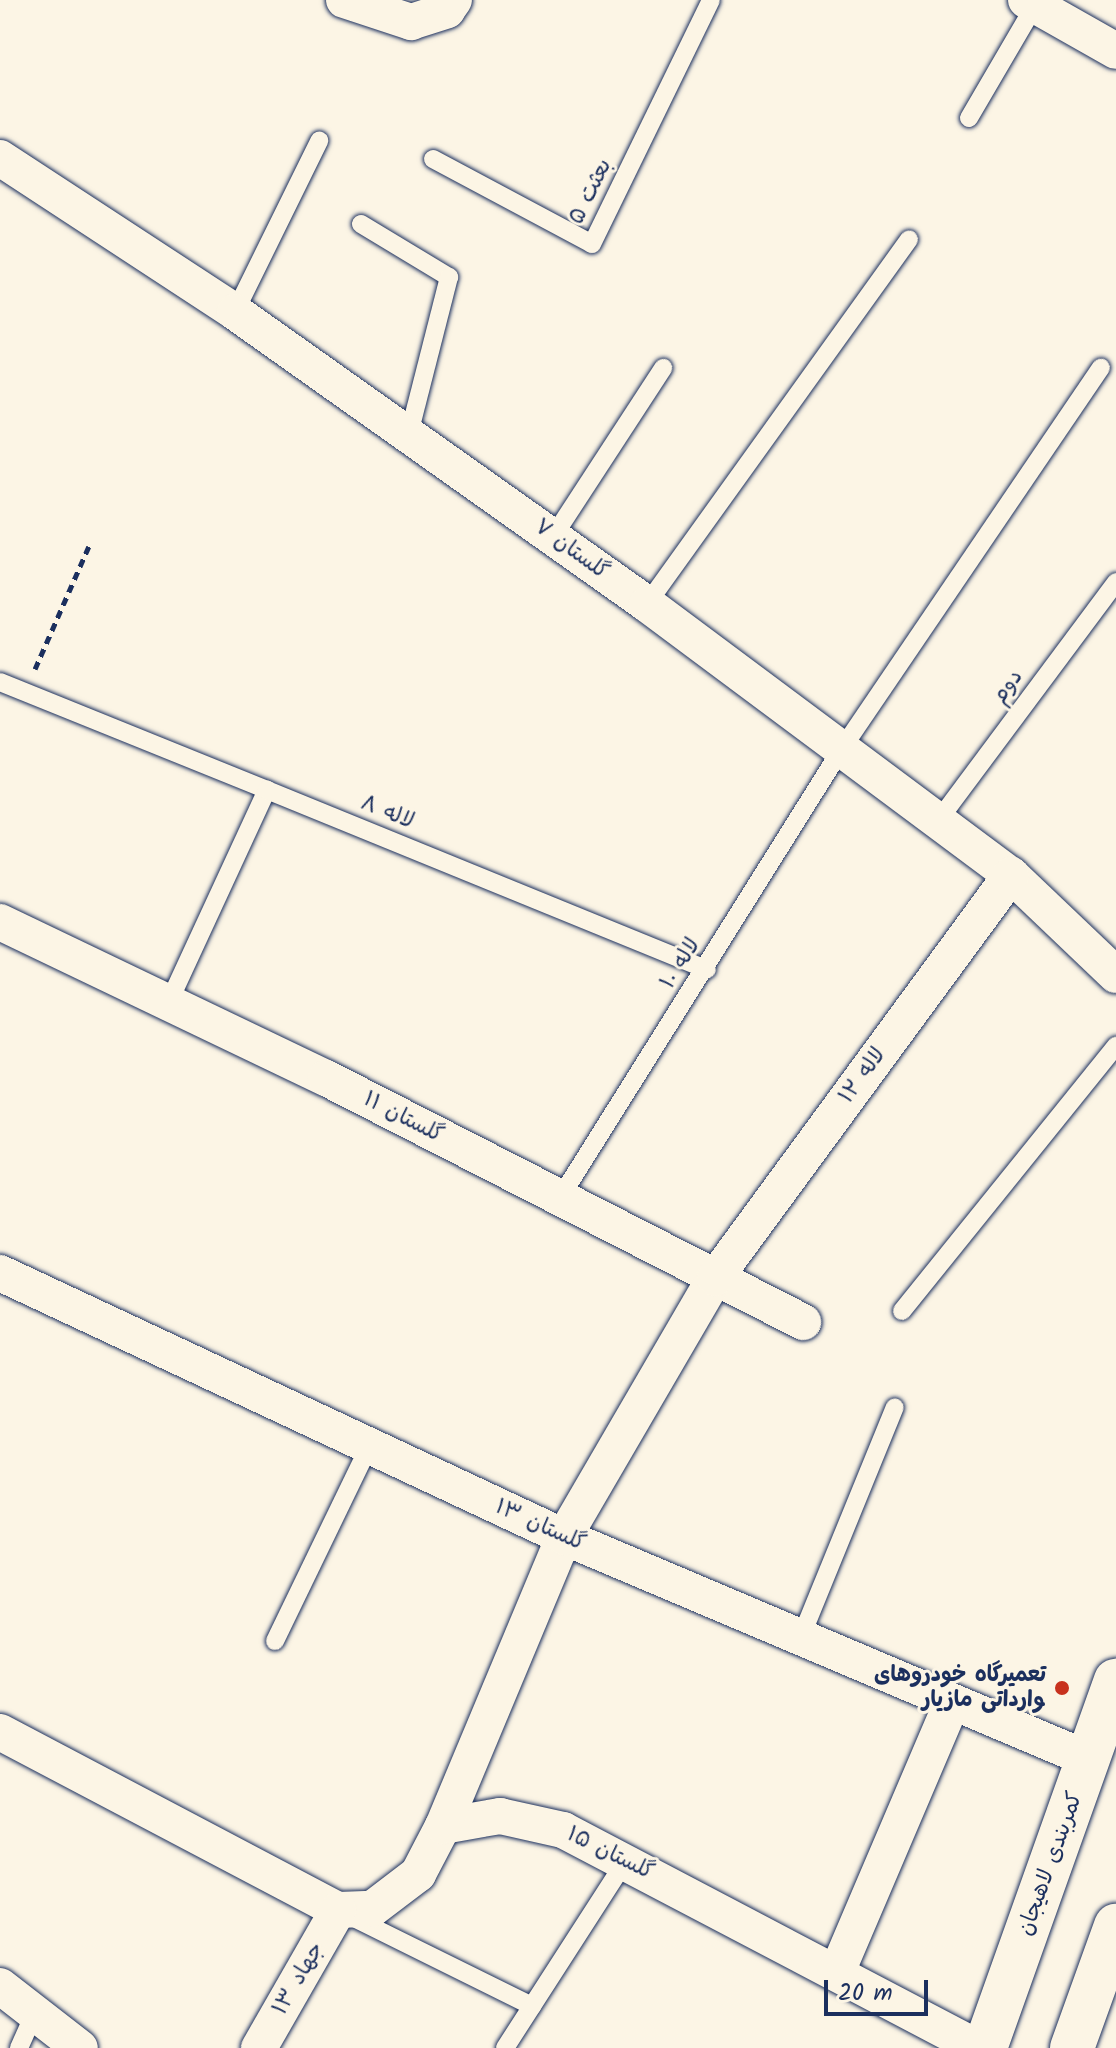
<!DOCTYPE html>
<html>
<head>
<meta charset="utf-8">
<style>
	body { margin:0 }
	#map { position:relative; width:1116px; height:2048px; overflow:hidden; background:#fcf5e5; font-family:Kalam,"Playpen Sans Arabic",sans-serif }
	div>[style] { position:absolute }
	.path>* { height:5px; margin-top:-2.5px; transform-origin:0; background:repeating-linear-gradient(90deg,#1b2f5e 0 8px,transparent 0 14px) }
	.roads { filter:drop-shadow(0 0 2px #1b2f5e) drop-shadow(0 0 2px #1b2f5e) }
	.service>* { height:18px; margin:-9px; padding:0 9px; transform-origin:9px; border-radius:9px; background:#fcf5e5 }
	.minor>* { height:36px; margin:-18px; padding:0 18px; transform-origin:18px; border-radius:18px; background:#fcf5e5 }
	.trunk>* { height:44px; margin:-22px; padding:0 22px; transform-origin:22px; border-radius:22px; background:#fcf5e5 }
	.dots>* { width:22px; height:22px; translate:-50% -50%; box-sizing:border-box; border:4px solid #fcf5e5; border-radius:50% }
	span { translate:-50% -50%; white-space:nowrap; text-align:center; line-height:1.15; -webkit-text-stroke:6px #fcf5e5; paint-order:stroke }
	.street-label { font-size:22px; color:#1b2f5e }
	.poi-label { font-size:22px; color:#1b2f5e; font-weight:700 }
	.right { translate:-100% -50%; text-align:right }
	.scale { position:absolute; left:824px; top:1980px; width:104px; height:36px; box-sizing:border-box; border:4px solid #1b2f5e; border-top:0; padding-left:10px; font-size:24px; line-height:28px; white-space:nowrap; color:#1b2f5e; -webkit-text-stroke:6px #fcf5e5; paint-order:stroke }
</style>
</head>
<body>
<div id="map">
	<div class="path">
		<i style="left:35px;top:669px;width:134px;rotate:-66.3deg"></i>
	</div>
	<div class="roads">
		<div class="service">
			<i style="left:969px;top:118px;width:131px;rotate:-59.7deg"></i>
			<i style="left:433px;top:159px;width:180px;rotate:28.1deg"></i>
			<i style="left:592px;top:244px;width:271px;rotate:-64deg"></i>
			<i style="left:361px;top:224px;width:103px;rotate:31.1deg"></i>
			<i style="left:449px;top:277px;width:162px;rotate:104.3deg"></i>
			<i style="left:235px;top:312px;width:191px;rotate:-63.8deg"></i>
			<i style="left:553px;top:537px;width:202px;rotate:-56.9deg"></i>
			<i style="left:647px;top:604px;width:449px;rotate:-54.3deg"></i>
			<i style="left:0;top:682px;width:288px;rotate:22deg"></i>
			<i style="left:938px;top:821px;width:298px;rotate:-53.3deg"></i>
			<i style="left:168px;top:1004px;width:236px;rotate:-65.2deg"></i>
			<i style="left:267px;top:790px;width:475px;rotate:22.2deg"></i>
			<i style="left:560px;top:1198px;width:525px;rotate:-57.91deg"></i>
			<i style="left:839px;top:753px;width:466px;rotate:-55.8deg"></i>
			<i style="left:902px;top:1311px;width:341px;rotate:-51.1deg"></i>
			<i style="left:801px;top:1637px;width:248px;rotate:-67.8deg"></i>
			<i style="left:275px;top:1641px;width:213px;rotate:-64.2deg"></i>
			<i style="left:352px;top:1917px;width:201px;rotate:26.3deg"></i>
			<i style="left:19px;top:2048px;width:36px;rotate:-66deg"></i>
			<i style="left:505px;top:2048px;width:224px;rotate:-57.2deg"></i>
		</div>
		<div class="minor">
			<i style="left:344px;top:0;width:71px;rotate:18.2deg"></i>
			<i style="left:411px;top:22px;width:38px;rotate:-18deg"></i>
			<i style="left:447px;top:10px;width:12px;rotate:-55deg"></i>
			<i style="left:1026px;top:0;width:103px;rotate:29.5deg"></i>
			<i style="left:0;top:158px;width:281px;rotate:33.2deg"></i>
			<i style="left:235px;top:312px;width:505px;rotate:35.33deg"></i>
			<i style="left:647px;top:604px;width:454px;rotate:36.7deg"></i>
			<i style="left:1011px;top:875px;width:145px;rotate:43.6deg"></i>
			<i style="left:0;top:922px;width:361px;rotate:25.6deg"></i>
			<i style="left:326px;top:1078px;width:536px;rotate:27.09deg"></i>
			<i style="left:0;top:1273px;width:623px;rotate:25.08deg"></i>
			<i style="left:564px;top:1537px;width:569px;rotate:22.96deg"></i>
			<i style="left:0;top:1732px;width:382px;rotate:27.8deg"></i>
			<i style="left:338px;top:1910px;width:34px;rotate:-2deg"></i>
			<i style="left:372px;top:1909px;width:58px;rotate:-37.3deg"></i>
			<i style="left:418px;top:1874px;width:54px;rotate:-62.5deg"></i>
			<i style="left:443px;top:1826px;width:58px;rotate:-10deg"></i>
			<i style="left:500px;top:1816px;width:65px;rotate:12.5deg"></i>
			<i style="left:563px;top:1830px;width:469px;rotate:27.7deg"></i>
			<i style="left:443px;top:1826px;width:313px;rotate:-67.3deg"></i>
			<i style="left:564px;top:1537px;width:300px;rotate:-59.8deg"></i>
			<i style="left:715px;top:1278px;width:500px;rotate:-53.7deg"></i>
			<i style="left:837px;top:1972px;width:293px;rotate:-66.9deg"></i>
			<i style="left:0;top:1986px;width:101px;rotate:37.8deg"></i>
			<i style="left:259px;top:2048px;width:159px;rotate:-60.2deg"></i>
		</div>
		<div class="trunk">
			<i style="left:985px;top:2048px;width:390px;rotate:-70.4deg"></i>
			<i style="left:1072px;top:2048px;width:130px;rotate:-70.2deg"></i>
		</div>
	</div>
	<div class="dots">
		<i style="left:1062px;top:1688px;background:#c8321e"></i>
	</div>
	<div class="street-label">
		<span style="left:591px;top:192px;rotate:-64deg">بعثت ۵</span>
		<span style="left:571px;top:550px;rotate:36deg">گلستان ۷</span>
		<span style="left:1008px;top:687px;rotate:-53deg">دوم</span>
		<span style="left:387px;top:813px;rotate:22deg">لاله ۸</span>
		<span style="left:681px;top:964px;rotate:-58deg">لاله ۱۰</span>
		<span style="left:863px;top:1076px;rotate:-54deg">لاله ۱۲</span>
		<span style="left:403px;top:1118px;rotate:27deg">گلستان ۱۱</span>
		<span style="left:540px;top:1526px;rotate:24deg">گلستان ۱۳</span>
		<span style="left:610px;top:1854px;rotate:26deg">گلستان ۱۵</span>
		<span style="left:1051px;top:1864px;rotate:-70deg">کمربندی لاهیجان</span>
		<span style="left:299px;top:1979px;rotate:-60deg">جهاد ۱۳</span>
	</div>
	<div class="poi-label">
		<span class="right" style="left:1046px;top:1688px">تعمیرگاه خودروهای<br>وارداتی مازیار</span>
	</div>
	<div class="scale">20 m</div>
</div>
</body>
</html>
